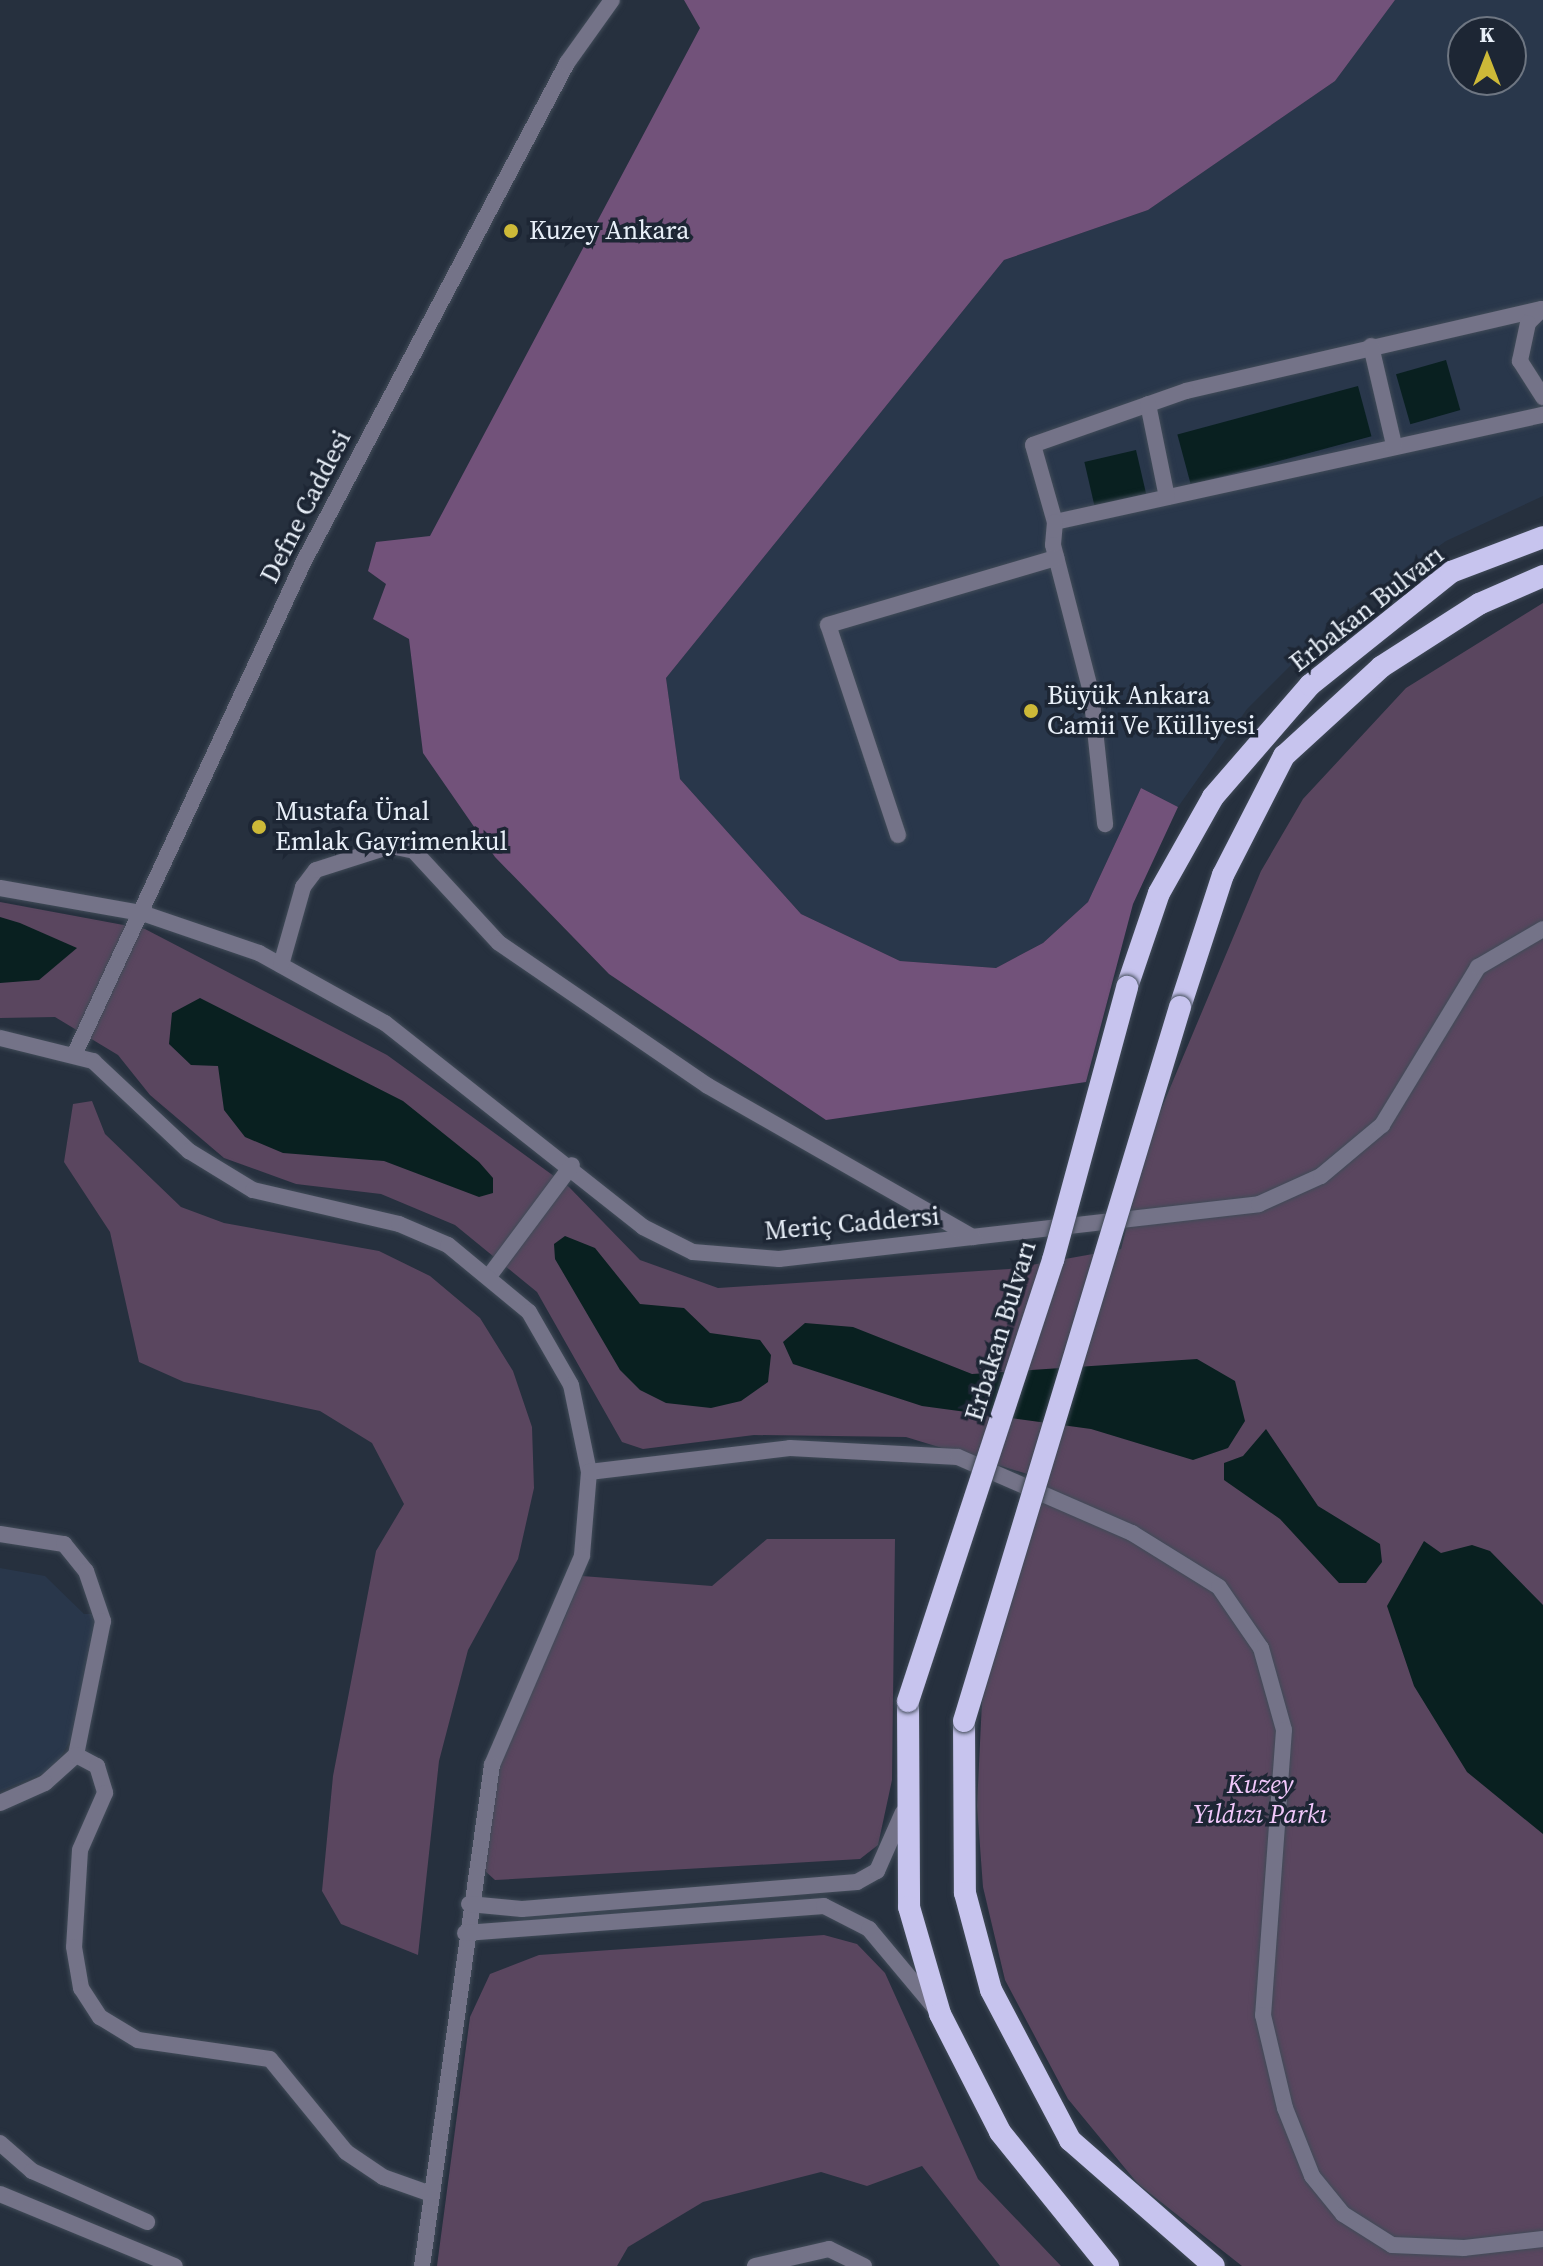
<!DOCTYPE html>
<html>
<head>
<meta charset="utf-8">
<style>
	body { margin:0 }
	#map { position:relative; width:1543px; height:2266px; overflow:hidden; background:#26303e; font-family:"Source Serif 4",serif }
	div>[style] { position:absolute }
	.built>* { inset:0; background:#29374b }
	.green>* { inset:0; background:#5a465f }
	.forest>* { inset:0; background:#72527a }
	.water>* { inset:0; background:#092020; transform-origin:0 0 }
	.roads { filter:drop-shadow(0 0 2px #414b58) drop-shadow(0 0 2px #414b58) }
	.pedestrian>* { height:16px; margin:-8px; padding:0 8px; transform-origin:8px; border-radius:8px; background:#747388 }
	.minor>* { height:16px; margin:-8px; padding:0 8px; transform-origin:8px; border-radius:8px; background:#747388 }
	.tertiary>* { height:16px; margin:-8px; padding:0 8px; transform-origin:8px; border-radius:8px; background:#747388 }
	.trunk>* { height:22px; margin:-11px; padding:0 11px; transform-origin:11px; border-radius:11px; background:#c7c4ee }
	.bridges { filter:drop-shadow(0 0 2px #414b58) drop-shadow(0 0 2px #414b58) }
	.trunk-bridge>* { height:22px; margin:-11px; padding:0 11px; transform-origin:11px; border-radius:11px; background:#c7c4ee }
	.dots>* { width:22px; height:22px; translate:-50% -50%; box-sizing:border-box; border:4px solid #1d2634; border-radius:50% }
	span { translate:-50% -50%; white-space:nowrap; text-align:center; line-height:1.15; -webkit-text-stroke:7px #1d2634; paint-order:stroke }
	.poi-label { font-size:26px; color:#e8eff8 }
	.left { translate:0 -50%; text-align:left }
	.street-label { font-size:26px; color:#e8eff8 }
	.park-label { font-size:26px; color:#f1c8fb; font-style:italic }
	.north { position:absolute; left:1447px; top:16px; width:80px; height:80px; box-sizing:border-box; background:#1d2634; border:2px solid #6e7682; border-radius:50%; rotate:0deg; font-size:22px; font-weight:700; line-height:32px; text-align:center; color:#e8eff8 }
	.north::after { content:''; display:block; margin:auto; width:28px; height:36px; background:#cdb938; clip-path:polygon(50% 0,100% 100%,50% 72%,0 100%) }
</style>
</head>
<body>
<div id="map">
	<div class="built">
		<i style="clip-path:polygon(evenodd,1395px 0,1543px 0,1543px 496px,1446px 541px,1340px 616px,1247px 709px,1178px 807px,1141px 788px,1088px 902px,1043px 943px,996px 968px,900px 961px,801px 914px,680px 779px,666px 678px,1004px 260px,1148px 210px,1335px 81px,1395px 0,1463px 32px,1511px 32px,1511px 80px,1463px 80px,1463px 32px)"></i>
		<i style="clip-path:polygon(0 1568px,45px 1576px,84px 1614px,102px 1614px,71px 1739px,54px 1769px,0 1791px)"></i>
	</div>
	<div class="green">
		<i style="clip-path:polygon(1543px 603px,1543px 2266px,1242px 2266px,1138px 2184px,1068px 2099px,1005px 1980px,983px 1887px,977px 1806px,982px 1701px,1016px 1562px,1047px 1480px,906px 1437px,754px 1435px,643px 1449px,622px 1442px,537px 1292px,455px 1225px,381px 1194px,296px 1184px,224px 1158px,150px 1095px,118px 1055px,55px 1017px,0 1018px,0 902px,145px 929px,387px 1055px,569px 1187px,640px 1260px,718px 1288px,1009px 1269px,1121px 1249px,1149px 1138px,1261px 871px,1303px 799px,1406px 688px)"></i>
		<i style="clip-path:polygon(92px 1101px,105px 1134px,181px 1207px,224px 1223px,379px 1251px,430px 1276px,480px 1318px,513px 1371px,532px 1427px,534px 1488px,518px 1559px,468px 1650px,439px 1761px,418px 1955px,341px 1924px,322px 1891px,333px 1776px,376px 1551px,404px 1504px,372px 1443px,320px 1411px,184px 1382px,139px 1362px,110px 1232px,64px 1162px,73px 1104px)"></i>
		<i style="clip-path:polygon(767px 1539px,895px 1539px,892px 1780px,878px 1845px,860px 1859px,495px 1880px,484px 1870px,489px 1770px,516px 1694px,562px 1624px,582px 1576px,712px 1586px)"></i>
		<i style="clip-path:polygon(824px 1935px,857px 1944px,885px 1973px,978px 2179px,1061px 2266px,1000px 2266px,922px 2166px,867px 2186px,821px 2172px,703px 2202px,628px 2247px,617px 2266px,437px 2266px,470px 2017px,490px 1974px,539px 1955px)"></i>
	</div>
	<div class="forest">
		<i style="clip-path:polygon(684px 0,1395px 0,1335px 81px,1148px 210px,1004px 260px,666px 678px,680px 779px,801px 914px,900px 961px,996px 968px,1043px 943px,1088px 902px,1141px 788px,1178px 807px,1133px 904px,1086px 1082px,826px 1120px,609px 974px,495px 857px,423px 753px,409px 639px,373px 619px,386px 584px,368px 571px,376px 542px,430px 536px,700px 28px)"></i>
	</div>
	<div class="water">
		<i style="left:1446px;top:360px;width:52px;height:52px;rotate:74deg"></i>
		<i style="left:1358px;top:386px;width:52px;height:187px;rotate:75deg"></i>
		<i style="left:1136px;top:450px;width:48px;height:53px;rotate:77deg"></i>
		<i style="clip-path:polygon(0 917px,20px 923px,77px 948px,39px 980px,0 983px)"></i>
		<i style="clip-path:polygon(200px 998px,403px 1101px,479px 1162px,493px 1178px,493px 1193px,479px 1197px,384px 1161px,283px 1153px,245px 1137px,224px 1110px,218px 1066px,191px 1065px,169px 1044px,172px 1013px)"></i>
		<i style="clip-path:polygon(565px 1236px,595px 1248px,640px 1304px,684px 1308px,710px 1333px,760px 1340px,771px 1355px,768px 1382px,741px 1401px,711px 1408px,666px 1403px,640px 1390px,620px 1370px,555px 1259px,554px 1244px)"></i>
		<i style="clip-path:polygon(805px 1323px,853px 1327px,972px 1374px,1197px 1359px,1235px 1381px,1245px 1421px,1228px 1448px,1193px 1460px,1091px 1429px,922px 1406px,793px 1364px,783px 1342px)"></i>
		<i style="clip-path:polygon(1266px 1429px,1318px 1506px,1380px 1544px,1382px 1562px,1366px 1583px,1339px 1583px,1280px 1519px,1224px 1480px,1224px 1463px,1243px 1456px)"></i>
		<i style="clip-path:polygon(1424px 1541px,1441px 1553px,1472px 1545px,1490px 1551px,1543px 1605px,1543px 1834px,1467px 1772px,1414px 1686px,1387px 1606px)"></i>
	</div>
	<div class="roads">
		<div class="pedestrian">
			<i style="left:1541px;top:309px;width:364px;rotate:167deg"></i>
			<i style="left:1186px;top:391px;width:162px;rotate:160.6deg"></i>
			<i style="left:1033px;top:445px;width:80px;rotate:74.1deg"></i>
			<i style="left:1055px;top:522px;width:500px;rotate:-12.4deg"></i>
			<i style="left:1542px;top:309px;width:20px;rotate:135deg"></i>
			<i style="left:1528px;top:323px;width:39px;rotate:102deg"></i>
			<i style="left:1520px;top:361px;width:43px;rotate:57.4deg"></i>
			<i style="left:1371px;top:346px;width:102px;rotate:76.9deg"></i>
			<i style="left:1148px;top:404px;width:95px;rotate:78.5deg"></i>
			<i style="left:1055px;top:522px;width:23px;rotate:95deg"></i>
			<i style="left:1053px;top:545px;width:152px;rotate:75.5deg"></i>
			<i style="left:1091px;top:692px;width:133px;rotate:83.9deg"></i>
			<i style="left:898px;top:835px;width:221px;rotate:-108.4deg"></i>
			<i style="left:828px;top:625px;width:238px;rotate:-16.4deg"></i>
		</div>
		<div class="minor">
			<i style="left:0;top:888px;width:144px;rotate:10deg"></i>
			<i style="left:142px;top:913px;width:124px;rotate:18.9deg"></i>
			<i style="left:259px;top:953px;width:144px;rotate:29.1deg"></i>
			<i style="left:385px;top:1023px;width:329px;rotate:38.3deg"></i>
			<i style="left:643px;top:1227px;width:56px;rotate:26.6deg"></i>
			<i style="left:693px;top:1252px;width:86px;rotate:4.7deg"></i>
			<i style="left:779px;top:1259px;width:483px;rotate:-6.5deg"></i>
			<i style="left:1259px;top:1204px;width:68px;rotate:-24.3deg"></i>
			<i style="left:1321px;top:1176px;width:80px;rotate:-39.9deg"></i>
			<i style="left:1382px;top:1125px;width:185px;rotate:-58.7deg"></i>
			<i style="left:1478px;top:967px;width:75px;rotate:-30.3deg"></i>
			<i style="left:281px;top:965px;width:81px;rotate:-74.2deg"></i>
			<i style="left:303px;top:887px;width:21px;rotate:-53deg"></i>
			<i style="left:316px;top:870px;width:79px;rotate:-17.7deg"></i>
			<i style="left:391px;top:846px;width:24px;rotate:12deg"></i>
			<i style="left:414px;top:851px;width:125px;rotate:47.3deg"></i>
			<i style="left:499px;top:943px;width:253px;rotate:34.4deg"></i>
			<i style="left:708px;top:1086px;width:305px;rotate:29.7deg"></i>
			<i style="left:75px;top:1053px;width:543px;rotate:-65.04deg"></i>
			<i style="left:304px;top:561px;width:563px;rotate:-62.16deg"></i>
			<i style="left:567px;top:63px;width:77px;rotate:-54.5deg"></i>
			<i style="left:490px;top:1275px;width:137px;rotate:-53.3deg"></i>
			<i style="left:0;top:1534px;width:65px;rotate:8.9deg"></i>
			<i style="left:64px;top:1544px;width:35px;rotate:51deg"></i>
			<i style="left:86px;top:1571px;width:53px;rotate:71.2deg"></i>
			<i style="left:103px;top:1621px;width:137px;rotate:101.4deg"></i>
			<i style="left:76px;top:1755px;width:42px;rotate:137.9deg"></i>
			<i style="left:45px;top:1783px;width:49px;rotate:156deg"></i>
			<i style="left:76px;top:1755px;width:24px;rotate:28deg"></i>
			<i style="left:97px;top:1766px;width:28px;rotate:73deg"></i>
			<i style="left:105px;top:1793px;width:62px;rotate:113.7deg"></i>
			<i style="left:80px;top:1850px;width:97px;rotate:93.5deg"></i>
			<i style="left:74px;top:1947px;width:42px;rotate:80.3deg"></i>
			<i style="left:81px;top:1988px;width:35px;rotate:57deg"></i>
			<i style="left:100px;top:2017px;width:44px;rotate:31.2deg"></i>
			<i style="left:138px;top:2040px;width:133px;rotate:8.2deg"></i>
			<i style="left:270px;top:2059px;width:120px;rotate:50.7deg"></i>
			<i style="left:346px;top:2152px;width:45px;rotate:34deg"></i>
			<i style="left:383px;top:2177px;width:51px;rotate:19.5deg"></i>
			<i style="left:0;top:2143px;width:43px;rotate:41.2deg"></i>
			<i style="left:32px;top:2171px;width:126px;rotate:23.9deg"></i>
			<i style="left:0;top:2194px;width:189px;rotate:22.4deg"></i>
			<i style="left:755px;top:2266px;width:76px;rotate:-12.9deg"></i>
			<i style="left:829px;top:2249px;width:39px;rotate:26deg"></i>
		</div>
		<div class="tertiary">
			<i style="left:0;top:1038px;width:96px;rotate:13.9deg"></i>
			<i style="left:93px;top:1061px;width:132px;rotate:43.2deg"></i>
			<i style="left:189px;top:1151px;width:75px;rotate:31.4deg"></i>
			<i style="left:253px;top:1190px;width:150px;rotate:13.1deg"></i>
			<i style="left:399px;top:1224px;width:53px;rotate:23.2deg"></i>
			<i style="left:448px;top:1245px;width:105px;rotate:39.6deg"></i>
			<i style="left:529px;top:1312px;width:84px;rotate:60.1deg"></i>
			<i style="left:571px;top:1385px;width:89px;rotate:78.3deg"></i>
			<i style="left:589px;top:1472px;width:84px;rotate:94.8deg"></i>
			<i style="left:582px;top:1556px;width:228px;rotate:113.3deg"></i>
			<i style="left:492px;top:1765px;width:506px;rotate:97.95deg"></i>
			<i style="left:589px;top:1472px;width:202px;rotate:-6.8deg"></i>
			<i style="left:790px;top:1448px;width:168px;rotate:3.1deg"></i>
			<i style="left:958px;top:1457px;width:190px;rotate:23.6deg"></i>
			<i style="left:1132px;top:1533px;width:102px;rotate:31.8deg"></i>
			<i style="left:1219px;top:1587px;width:74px;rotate:55.5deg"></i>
			<i style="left:1261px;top:1648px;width:85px;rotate:74.3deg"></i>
			<i style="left:1284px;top:1730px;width:286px;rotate:94.2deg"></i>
			<i style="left:1263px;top:2015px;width:96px;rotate:76.7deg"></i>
			<i style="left:1285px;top:2108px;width:73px;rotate:68.3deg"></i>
			<i style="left:1312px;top:2176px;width:49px;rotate:50.8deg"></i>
			<i style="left:1343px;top:2214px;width:58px;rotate:32.3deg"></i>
			<i style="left:1392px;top:2245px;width:72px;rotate:2.4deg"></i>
			<i style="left:1464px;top:2248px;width:80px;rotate:-6.5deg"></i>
			<i style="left:469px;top:1904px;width:53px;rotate:5.4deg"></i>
			<i style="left:522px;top:1909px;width:336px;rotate:-4.6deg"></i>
			<i style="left:857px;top:1882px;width:23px;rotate:-29deg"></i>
			<i style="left:877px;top:1871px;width:64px;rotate:-66.2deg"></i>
			<i style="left:465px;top:1933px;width:360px;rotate:-4.3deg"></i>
			<i style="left:824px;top:1906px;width:51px;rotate:27.1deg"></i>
			<i style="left:869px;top:1929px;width:103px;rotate:50.1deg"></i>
		</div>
		<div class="trunk">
			<i style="left:1127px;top:987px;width:99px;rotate:-71.2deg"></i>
			<i style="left:1159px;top:893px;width:110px;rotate:-60.6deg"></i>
			<i style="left:1213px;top:797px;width:148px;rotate:-49.1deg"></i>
			<i style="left:1310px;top:685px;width:181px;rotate:-38.7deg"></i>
			<i style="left:1451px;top:572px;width:98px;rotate:-20.8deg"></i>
			<i style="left:1180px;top:1007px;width:139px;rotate:-72deg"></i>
			<i style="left:1223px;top:875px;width:134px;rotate:-62.9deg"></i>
			<i style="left:1284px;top:756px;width:132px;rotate:-42.5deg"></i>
			<i style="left:1381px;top:667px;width:117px;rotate:-32.7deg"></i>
			<i style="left:1479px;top:604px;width:70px;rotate:-23.6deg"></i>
			<i style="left:908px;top:1701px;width:206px;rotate:89.7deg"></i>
			<i style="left:909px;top:1907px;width:111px;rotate:73.8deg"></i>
			<i style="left:940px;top:2014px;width:132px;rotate:63deg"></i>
			<i style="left:1000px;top:2132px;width:172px;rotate:51.1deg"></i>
			<i style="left:964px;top:1721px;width:172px;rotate:89.7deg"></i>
			<i style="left:965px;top:1893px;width:100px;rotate:75deg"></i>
			<i style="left:991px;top:1990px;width:170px;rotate:62.2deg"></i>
			<i style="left:1070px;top:2140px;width:191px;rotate:41.2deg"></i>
		</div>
	</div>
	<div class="bridges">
		<div class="trunk-bridge">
			<i style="left:908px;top:1701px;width:464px;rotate:-71.8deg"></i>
			<i style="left:1053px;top:1260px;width:283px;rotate:-74.8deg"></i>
			<i style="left:964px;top:1721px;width:746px;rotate:-73.17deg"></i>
		</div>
	</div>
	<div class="dots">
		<i style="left:511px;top:231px;background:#cdb938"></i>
		<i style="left:1031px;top:711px;background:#cdb938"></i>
		<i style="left:259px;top:827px;background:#cdb938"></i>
	</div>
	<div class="poi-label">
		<span class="left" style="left:529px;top:231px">Kuzey Ankara</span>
		<span class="left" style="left:1047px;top:711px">Büyük Ankara<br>Camii Ve Külliyesi</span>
		<span class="left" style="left:275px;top:827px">Mustafa Ünal<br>Emlak Gayrimenkul</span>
	</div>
	<div class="street-label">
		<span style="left:306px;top:507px;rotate:-63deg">Defne Caddesi</span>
		<span style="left:1367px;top:609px;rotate:-38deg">Erbakan Bulvarı</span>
		<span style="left:852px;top:1224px;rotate:-5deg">Meriç Caddersi</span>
		<span style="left:1001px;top:1331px;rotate:-73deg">Erbakan Bulvarı</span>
	</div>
	<div class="park-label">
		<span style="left:1260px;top:1800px">Kuzey<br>Yıldızı Parkı</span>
	</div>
	<div class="north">K</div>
</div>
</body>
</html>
